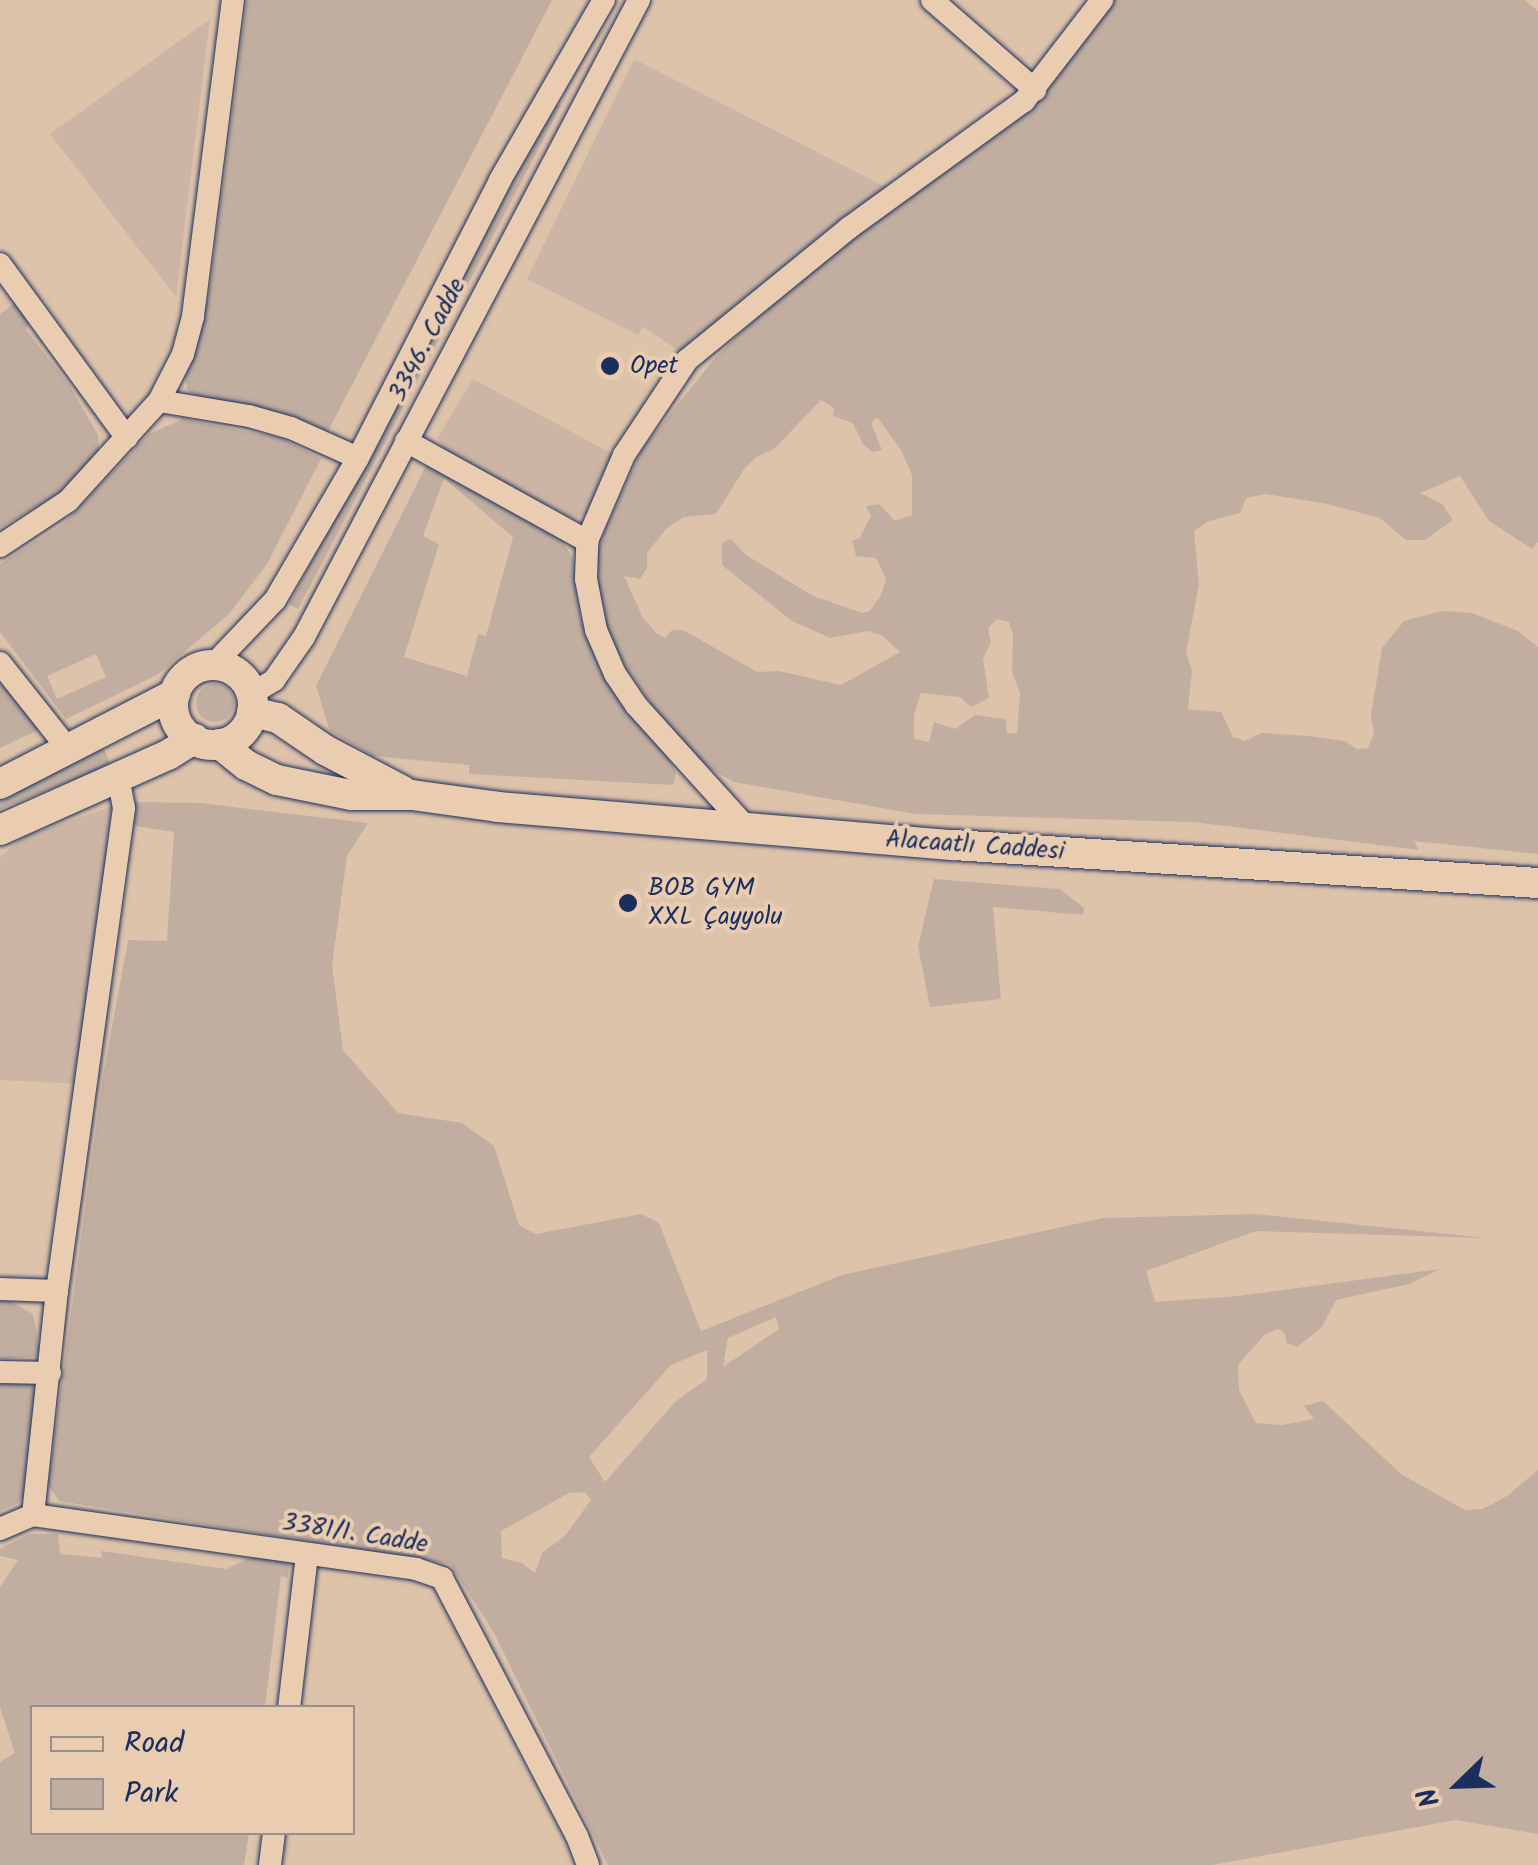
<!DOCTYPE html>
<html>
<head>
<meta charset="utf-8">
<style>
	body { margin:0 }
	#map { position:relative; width:1538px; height:1865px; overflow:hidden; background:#dec3ab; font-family:Kalam,sans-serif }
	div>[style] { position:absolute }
	.built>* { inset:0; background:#ccb5a4 }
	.green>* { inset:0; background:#c1aea0 }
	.round { border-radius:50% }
	.roads { filter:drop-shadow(0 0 2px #1b2f5e) drop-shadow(0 0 2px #1b2f5e) }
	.minor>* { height:22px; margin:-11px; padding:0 11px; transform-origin:11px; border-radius:11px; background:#eacdb0 }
	.major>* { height:30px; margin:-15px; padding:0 15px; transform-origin:15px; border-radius:15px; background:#eacdb0 }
	.major>.ring { margin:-15px; padding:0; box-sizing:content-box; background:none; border:30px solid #eacdb0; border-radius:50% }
	.dots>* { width:28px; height:28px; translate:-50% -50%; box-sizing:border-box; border:5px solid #eacdb0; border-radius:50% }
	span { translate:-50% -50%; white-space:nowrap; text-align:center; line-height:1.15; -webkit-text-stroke:8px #eacdb0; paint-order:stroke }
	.street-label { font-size:25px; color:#1b2f5e }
	.poi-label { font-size:25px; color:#1b2f5e }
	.left { translate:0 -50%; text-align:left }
	.legend { position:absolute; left:30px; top:1705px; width:325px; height:130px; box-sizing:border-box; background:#eacdb0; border:2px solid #978e8f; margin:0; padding:12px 18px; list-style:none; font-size:30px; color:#1b2f5e }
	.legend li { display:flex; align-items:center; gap:20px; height:50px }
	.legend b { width:50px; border:2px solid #978e8f }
	.north { position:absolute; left:1408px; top:1735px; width:100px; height:100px; -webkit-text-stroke:8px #eacdb0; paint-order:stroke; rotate:247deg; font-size:28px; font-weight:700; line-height:40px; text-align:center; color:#1b2f5e }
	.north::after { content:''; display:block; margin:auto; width:35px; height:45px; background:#1b2f5e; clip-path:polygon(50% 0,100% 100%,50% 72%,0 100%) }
</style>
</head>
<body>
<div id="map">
	<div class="built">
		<i style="clip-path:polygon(210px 19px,176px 297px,50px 134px)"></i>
		<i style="clip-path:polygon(634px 59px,886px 187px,681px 352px,643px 327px,638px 335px,527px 279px)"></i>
		<i style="clip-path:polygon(473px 379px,613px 454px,593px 510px,574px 519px,447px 458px,438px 437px)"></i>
		<i style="clip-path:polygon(112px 807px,79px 1084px,0 1080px,0 857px,24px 836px)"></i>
	</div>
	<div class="green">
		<i style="clip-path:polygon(247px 0,552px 0,327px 433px,281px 414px,195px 396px,187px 390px,185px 372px,209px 296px)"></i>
		<i style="clip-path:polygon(evenodd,1110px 0,1525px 0,1538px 11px,1538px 542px,1532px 549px,1489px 521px,1460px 476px,1420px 493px,1442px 504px,1453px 520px,1425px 540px,1406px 540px,1380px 518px,1327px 504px,1265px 494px,1246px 498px,1240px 513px,1209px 521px,1194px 531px,1199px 585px,1186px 652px,1192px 671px,1188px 709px,1221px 712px,1233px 737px,1245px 741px,1262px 733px,1308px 736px,1345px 741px,1357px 749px,1368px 748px,1374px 734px,1371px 715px,1382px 648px,1404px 621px,1442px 611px,1472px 613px,1518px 631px,1538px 647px,1538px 854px,1414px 841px,1419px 850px,1193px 822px,916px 814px,734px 782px,709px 768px,673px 735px,618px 656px,602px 620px,594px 566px,604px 532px,641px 450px,716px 357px,753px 321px,858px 228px,1036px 97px,1068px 63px,1110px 0,821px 400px,834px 408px,833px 416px,853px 423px,863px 444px,872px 452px,882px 450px,871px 423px,877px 417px,901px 450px,912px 475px,912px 515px,895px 521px,879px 504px,866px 506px,871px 516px,859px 539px,852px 540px,856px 556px,876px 558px,880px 566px,886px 579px,881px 595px,870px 611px,863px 613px,813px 596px,746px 555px,731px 539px,722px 543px,722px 565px,792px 621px,830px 638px,868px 631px,883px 636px,900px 652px,841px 685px,779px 671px,757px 672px,683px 630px,672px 630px,665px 638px,656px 633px,643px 618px,624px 576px,640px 579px,647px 568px,647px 553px,667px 528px,684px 517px,716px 514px,744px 469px,756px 457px,774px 449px,821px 400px,1110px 0,997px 619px,1009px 622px,1013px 636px,1012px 672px,1020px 693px,1017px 733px,1007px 734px,1006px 719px,975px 715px,955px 729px,934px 722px,929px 742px,914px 739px,914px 715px,921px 693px,960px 697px,971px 707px,989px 698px,983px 659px,991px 642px,988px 628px,997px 619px)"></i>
		<i style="clip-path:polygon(555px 103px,561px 106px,298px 609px,289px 604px)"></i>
		<i style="clip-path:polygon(17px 301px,30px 319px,26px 330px,68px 383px,98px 435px,99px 451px,58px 494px,0 528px,0 314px)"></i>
		<i style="clip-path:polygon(evenodd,183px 419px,281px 438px,321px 459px,267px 564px,229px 614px,157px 675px,66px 719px,0 632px,0 564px,63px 524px,149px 434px,183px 419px,96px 654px,106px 677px,57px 699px,47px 676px,96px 654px)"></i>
		<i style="clip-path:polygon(evenodd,428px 462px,560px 537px,573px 559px,580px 617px,597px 661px,619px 701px,668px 758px,676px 773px,673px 785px,469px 774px,469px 765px,373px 756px,330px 731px,316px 686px,428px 462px,444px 478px,513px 537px,486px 636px,478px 634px,467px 676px,404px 657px,439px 544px,423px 536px,444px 478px)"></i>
		<i style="clip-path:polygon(6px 679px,42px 728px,0 748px,0 681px)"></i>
		<i class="round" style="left:196px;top:684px;width:38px;height:38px"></i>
		<i style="clip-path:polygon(103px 747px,111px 765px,0 809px,0 798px)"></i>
		<i style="clip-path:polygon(evenodd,135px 802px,200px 803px,368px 823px,347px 856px,332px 965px,343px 1050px,398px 1113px,462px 1123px,494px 1146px,519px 1225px,536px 1234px,641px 1214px,659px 1223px,701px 1331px,842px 1275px,1103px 1218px,1256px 1214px,1486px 1238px,1256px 1231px,1146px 1271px,1155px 1302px,1238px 1296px,1440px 1269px,1409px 1284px,1336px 1300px,1322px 1327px,1297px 1347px,1286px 1343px,1285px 1333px,1278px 1329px,1264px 1335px,1238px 1365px,1239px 1390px,1256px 1423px,1282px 1425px,1314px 1419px,1304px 1406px,1323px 1401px,1401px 1474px,1465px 1510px,1483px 1509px,1507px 1496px,1538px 1470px,1538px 1834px,1455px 1820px,1213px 1865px,608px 1865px,493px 1631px,450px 1564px,59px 1501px,48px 1484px,102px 1082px,128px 940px,167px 941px,174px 832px,135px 826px,135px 802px,776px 1317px,779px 1329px,723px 1367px,728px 1338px,776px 1317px,135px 802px,707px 1350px,707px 1379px,676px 1401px,605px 1482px,589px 1457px,671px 1365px,707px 1350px,135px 802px,585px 1492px,591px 1500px,565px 1536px,542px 1553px,535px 1573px,522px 1563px,502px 1558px,501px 1531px,569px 1493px,585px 1492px)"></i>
		<i style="clip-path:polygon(934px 879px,1060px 889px,1084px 908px,1083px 915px,993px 907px,1001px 999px,930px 1007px,918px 946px)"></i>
		<i style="clip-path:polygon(0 1296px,33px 1314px,41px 1356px,0 1359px)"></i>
		<i style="clip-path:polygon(12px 1377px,33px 1385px,40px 1397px,28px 1492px,18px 1503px,0 1511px,0 1378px)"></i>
		<i style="clip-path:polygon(29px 1534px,58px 1534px,60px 1554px,102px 1558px,101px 1551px,226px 1569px,252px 1557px,290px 1556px,288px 1578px,281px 1576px,265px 1707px,32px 1708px,32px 1832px,249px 1833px,244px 1865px,0 1865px,0 1762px,15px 1753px,0 1707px,0 1587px,18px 1560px,0 1556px,0 1549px)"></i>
	</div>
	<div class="roads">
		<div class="minor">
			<i style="left:932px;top:0;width:137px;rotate:41.1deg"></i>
			<i style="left:0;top:264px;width:215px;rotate:53.9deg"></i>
			<i style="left:159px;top:401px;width:91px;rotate:9.5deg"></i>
			<i style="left:249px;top:416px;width:44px;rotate:15.9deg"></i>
			<i style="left:291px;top:428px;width:73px;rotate:24.1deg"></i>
			<i style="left:406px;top:441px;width:207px;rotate:28.9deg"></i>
			<i style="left:0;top:546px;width:82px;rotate:-33.5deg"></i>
			<i style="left:68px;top:501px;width:135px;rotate:-47.7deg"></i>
			<i style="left:159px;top:401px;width:53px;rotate:-62.9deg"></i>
			<i style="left:183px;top:354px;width:39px;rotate:-75deg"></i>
			<i style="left:193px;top:316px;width:319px;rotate:-82.8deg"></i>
			<i style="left:0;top:663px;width:111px;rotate:51.6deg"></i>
			<i style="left:213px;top:665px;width:90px;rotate:-46.4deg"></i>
			<i style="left:275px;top:600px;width:164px;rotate:-59.7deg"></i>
			<i style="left:358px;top:458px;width:312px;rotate:-62.9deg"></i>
			<i style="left:500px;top:180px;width:208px;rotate:-60deg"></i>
			<i style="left:251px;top:694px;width:27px;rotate:-31deg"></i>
			<i style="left:274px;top:680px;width:52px;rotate:-55.1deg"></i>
			<i style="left:304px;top:637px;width:720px;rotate:-62.26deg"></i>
			<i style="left:747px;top:828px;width:166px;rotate:-132.1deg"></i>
			<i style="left:636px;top:705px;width:37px;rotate:-124deg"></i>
			<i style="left:615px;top:674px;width:48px;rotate:-113.4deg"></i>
			<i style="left:596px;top:630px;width:52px;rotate:-101.1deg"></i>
			<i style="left:586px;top:579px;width:38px;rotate:-88deg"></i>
			<i style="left:587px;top:541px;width:94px;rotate:-66.7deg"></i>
			<i style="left:624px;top:455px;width:114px;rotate:-56.4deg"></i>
			<i style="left:687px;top:360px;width:209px;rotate:-39.2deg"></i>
			<i style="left:849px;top:228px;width:216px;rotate:-36deg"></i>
			<i style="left:1024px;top:101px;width:128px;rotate:-52.3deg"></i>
			<i style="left:0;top:1289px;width:57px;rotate:2deg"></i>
			<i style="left:0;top:1372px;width:50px;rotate:1.1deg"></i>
			<i style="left:33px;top:1515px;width:225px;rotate:-83.9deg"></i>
			<i style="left:57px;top:1291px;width:488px;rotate:-82.1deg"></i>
			<i style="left:124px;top:808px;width:31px;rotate:-101deg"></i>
			<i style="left:0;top:1529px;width:36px;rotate:-23deg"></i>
			<i style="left:33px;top:1515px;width:387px;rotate:8deg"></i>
			<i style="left:416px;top:1569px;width:28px;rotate:19deg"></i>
			<i style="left:442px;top:1578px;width:291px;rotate:62.4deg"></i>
			<i style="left:577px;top:1836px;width:31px;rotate:69deg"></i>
			<i style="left:289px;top:1708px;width:155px;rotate:-83.3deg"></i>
			<i style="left:270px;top:1865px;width:33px;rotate:-83deg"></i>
		</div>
		<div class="major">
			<i class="ring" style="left:173px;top:665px;width:50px;height:50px"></i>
			<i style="left:252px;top:712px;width:27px;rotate:13deg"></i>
			<i style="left:278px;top:718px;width:57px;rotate:34.2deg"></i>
			<i style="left:325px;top:750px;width:88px;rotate:27.7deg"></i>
			<i style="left:220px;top:744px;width:33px;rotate:39deg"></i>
			<i style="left:246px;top:765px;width:34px;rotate:26deg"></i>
			<i style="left:277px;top:780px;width:76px;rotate:11.5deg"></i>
			<i style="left:351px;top:795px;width:61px"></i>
			<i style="left:412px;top:795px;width:87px;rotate:7.9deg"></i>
			<i style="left:498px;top:807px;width:458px;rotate:4.8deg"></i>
			<i style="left:954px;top:845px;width:585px;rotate:3.72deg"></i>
			<i style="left:0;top:784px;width:197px;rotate:-27.2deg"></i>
			<i style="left:0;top:830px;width:184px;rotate:-24.1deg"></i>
			<i style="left:168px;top:755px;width:31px;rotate:-32deg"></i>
		</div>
	</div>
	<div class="dots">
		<i style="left:610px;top:366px;background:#1b2f5e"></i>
		<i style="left:628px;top:903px;background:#1b2f5e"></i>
	</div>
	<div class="street-label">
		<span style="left:428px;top:340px;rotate:-62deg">3346. Cadde</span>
		<span style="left:975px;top:846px;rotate:4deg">Alacaatlı Caddesi</span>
		<span style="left:355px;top:1534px;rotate:9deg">3381/1. Cadde</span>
	</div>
	<div class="poi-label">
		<span class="left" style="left:630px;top:366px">Opet</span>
		<span class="left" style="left:648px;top:903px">BOB GYM<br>XXL Çayyolu</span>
	</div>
	<ul class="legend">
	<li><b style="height:12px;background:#eacdb0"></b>Road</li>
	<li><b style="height:28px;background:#c1aea0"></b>Park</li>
	</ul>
	<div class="north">N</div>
</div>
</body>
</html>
